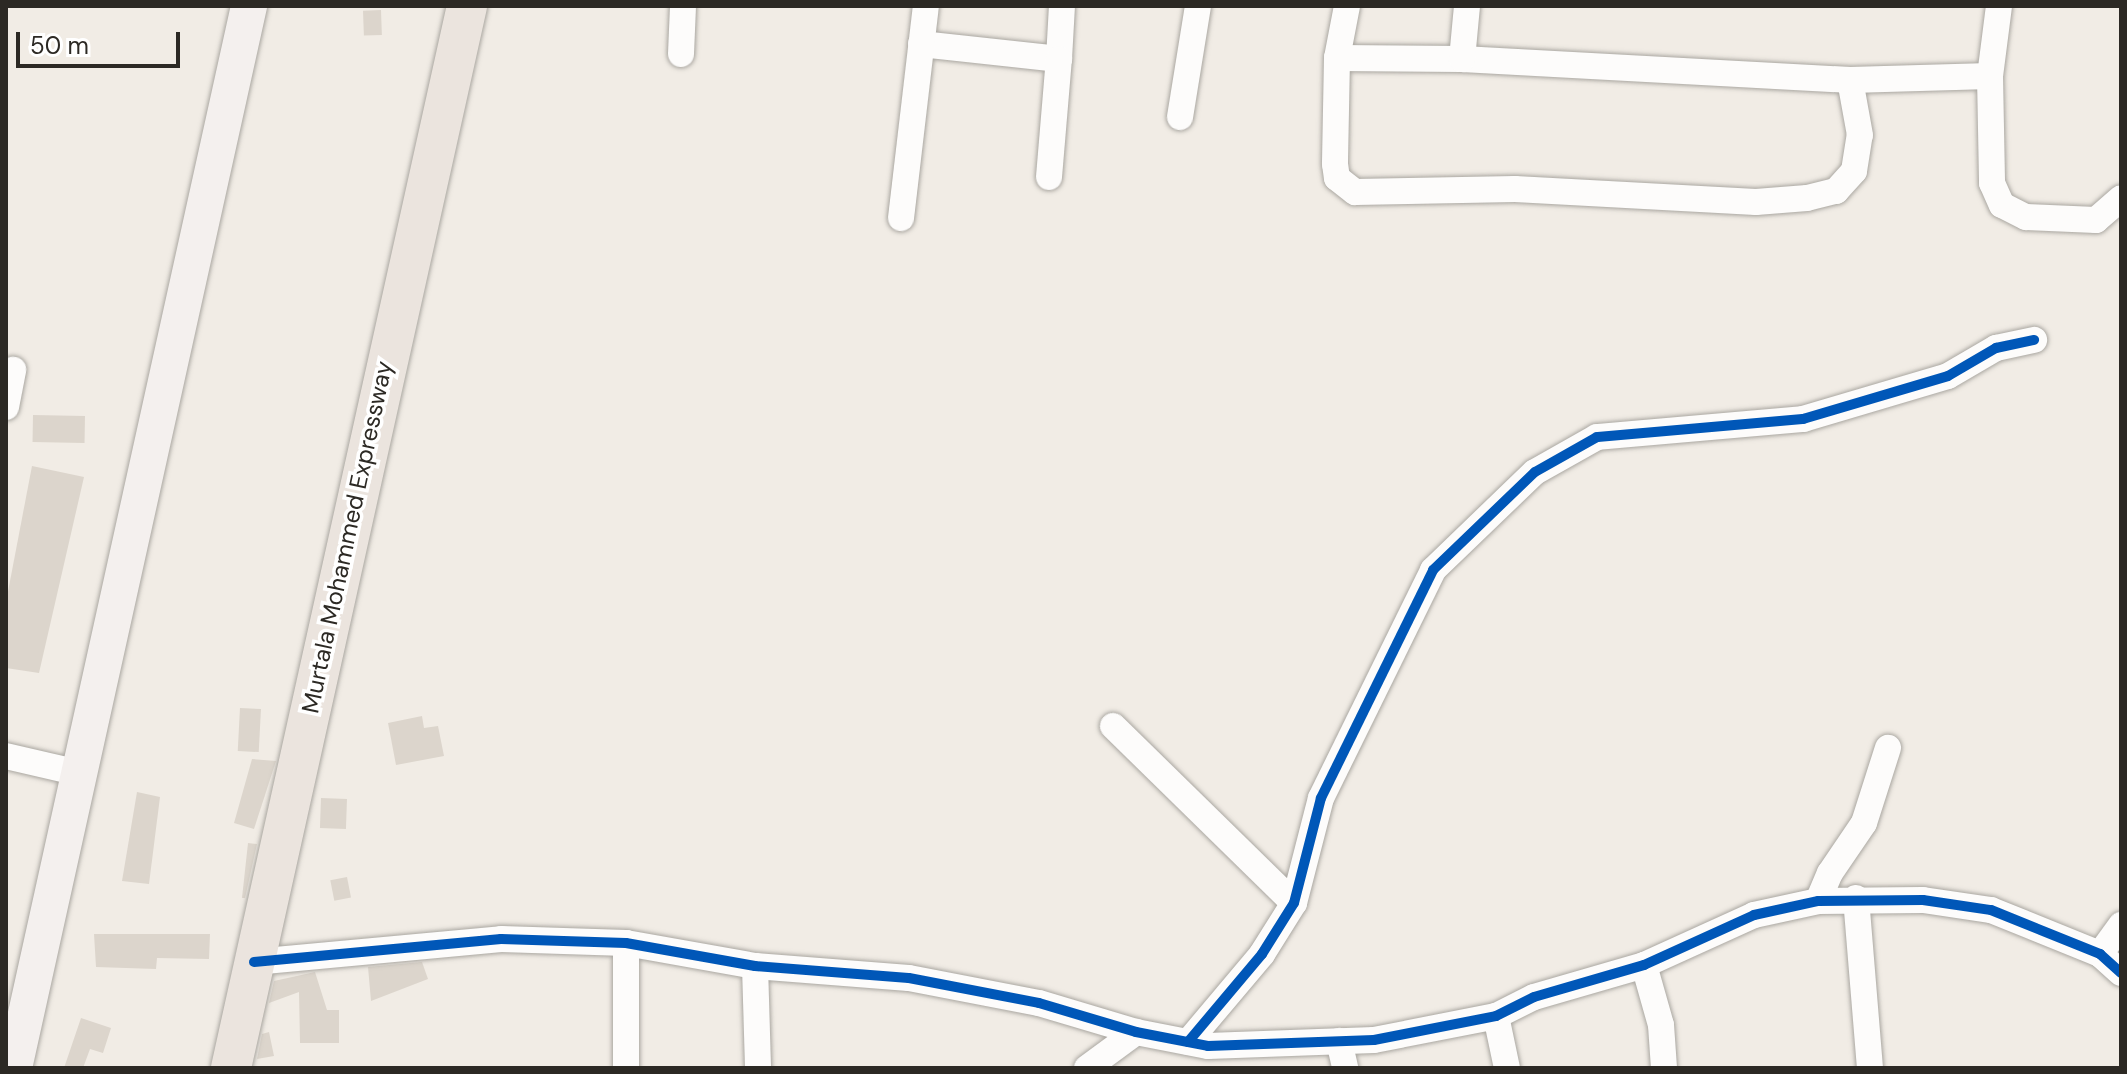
<!DOCTYPE html>
<html>
<head>
<meta charset="utf-8">
<style>
	body { margin:0 }
	#map { position:relative; width:2127px; height:1074px; overflow:hidden; background:#f1ece5; font-family:"DM Sans",sans-serif }
	div>[style] { position:absolute }
	.building>* { inset:0; background:#dcd5cc; transform-origin:0 0 }
	.roads { filter:drop-shadow(0 0 2px #aaa7a1) drop-shadow(0 0 2px #aaa7a1) }
	.minor>* { height:26px; margin:-13px; padding:0 13px; transform-origin:13px; border-radius:13px; background:#fdfcfb }
	.secondary>* { height:36px; margin:-18px; padding:0 18px; transform-origin:18px; border-radius:18px; background:#f4f0ee }
	.primary>* { height:40px; margin:-20px; padding:0 20px; transform-origin:20px; border-radius:20px; background:#ebe4de }
	.cycleway>* { height:10px; margin:-5px; padding:0 5px; transform-origin:5px; border-radius:5px; background:#0057b8 }
	span { translate:-50% -50%; white-space:nowrap; text-align:center; line-height:1.15; -webkit-text-stroke:7px #fff; paint-order:stroke }
	.street-label { font-size:24px; color:#2c2924 }
	.frame { position:absolute; inset:0; border:8px solid #2c2924; pointer-events:none }
	.scale { position:absolute; left:16px; top:32px; width:164px; height:36px; box-sizing:border-box; border:4px solid #2c2924; border-top:0; padding-left:10px; font-size:24px; line-height:28px; white-space:nowrap; color:#2c2924; -webkit-text-stroke:6px #fff; paint-order:stroke }
</style>
</head>
<body>
<div id="map">
	<div class="building">
		<i style="left:381px;top:10px;width:25px;height:18px;rotate:88deg"></i>
		<i style="left:33px;top:415px;width:52px;height:27px;rotate:1deg"></i>
		<i style="clip-path:polygon(32px 466px,84px 477px,39px 673px,6px 668px,6px 602px)"></i>
		<i style="left:240px;top:708px;width:21px;height:43px;rotate:3deg"></i>
		<i style="clip-path:polygon(422px 716px,424px 728px,438px 726px,444px 756px,396px 765px,388px 723px)"></i>
		<i style="clip-path:polygon(252px 759px,276px 761px,254px 829px,234px 823px)"></i>
		<i style="clip-path:polygon(137px 792px,160px 797px,149px 884px,122px 881px)"></i>
		<i style="left:321px;top:798px;width:26px;height:30px;rotate:2deg"></i>
		<i style="clip-path:polygon(248px 843px,257px 844px,245px 898px,242px 898px)"></i>
		<i style="left:347px;top:877px;width:21px;height:17px;rotate:79deg"></i>
		<i style="clip-path:polygon(94px 934px,210px 934px,209px 959px,157px 958px,156px 969px,96px 967px)"></i>
		<i style="clip-path:polygon(422px 962px,428px 979px,371px 1001px,368px 967px)"></i>
		<i style="clip-path:polygon(315px 972px,327px 1010px,339px 1010px,339px 1043px,300px 1043px,299px 992px,269px 1003px,274px 981px)"></i>
		<i style="clip-path:polygon(81px 1018px,111px 1028px,103px 1053px,90px 1049px,83px 1068px,64px 1068px)"></i>
		<i style="clip-path:polygon(269px 1032px,274px 1056px,257px 1059px,262px 1034px)"></i>
	</div>
	<div class="roads">
		<div class="minor">
			<i style="left:1347px;top:6px;width:53px;rotate:100.9deg"></i>
			<i style="left:1337px;top:58px;width:106px;rotate:91.1deg"></i>
			<i style="left:1335px;top:164px;width:14px;rotate:82deg"></i>
			<i style="left:1337px;top:178px;width:23px;rotate:38deg"></i>
			<i style="left:1355px;top:192px;width:160px;rotate:-1.1deg"></i>
			<i style="left:1515px;top:189px;width:241px;rotate:3.1deg"></i>
			<i style="left:1756px;top:202px;width:51px;rotate:-4.5deg"></i>
			<i style="left:1807px;top:198px;width:30px;rotate:-14deg"></i>
			<i style="left:1836px;top:191px;width:27px;rotate:-48deg"></i>
			<i style="left:1854px;top:171px;width:36px;rotate:-81deg"></i>
			<i style="left:1860px;top:135px;width:56px;rotate:-100.3deg"></i>
			<i style="left:1999px;top:6px;width:71px;rotate:97.3deg"></i>
			<i style="left:1990px;top:76px;width:107px;rotate:88.9deg"></i>
			<i style="left:1992px;top:183px;width:24px;rotate:66deg"></i>
			<i style="left:2002px;top:205px;width:27px;rotate:27deg"></i>
			<i style="left:2026px;top:217px;width:70px;rotate:2.5deg"></i>
			<i style="left:2096px;top:220px;width:33px;rotate:-41deg"></i>
			<i style="left:921px;top:44px;width:139px;rotate:6.2deg"></i>
			<i style="left:1059px;top:59px;width:53px;rotate:-86.8deg"></i>
			<i style="left:681px;top:54px;width:48px;rotate:-87.6deg"></i>
			<i style="left:1337px;top:58px;width:125px;rotate:0.5deg"></i>
			<i style="left:1462px;top:59px;width:389px;rotate:3.1deg"></i>
			<i style="left:1850px;top:80px;width:140px;rotate:-1.6deg"></i>
			<i style="left:1462px;top:59px;width:53px;rotate:-84.6deg"></i>
			<i style="left:1180px;top:117px;width:112px;rotate:-80.8deg"></i>
			<i style="left:1049px;top:177px;width:118px;rotate:-85.2deg"></i>
			<i style="left:901px;top:218px;width:213px;rotate:-83.3deg"></i>
			<i style="left:6px;top:407px;width:38px;rotate:-79deg"></i>
			<i style="left:1113px;top:726px;width:253px;rotate:44.4deg"></i>
			<i style="left:6px;top:756px;width:75px;rotate:13.1deg"></i>
			<i style="left:1856px;top:898px;width:171px;rotate:85.3deg"></i>
			<i style="left:1818px;top:901px;width:30px;rotate:-67deg"></i>
			<i style="left:1830px;top:873px;width:60px;rotate:-55.8deg"></i>
			<i style="left:1864px;top:823px;width:79px;rotate:-72.3deg"></i>
			<i style="left:626px;top:943px;width:125px;rotate:90deg"></i>
			<i style="left:2100px;top:954px;width:36px;rotate:-54deg"></i>
			<i style="left:254px;top:962px;width:248px;rotate:-5.3deg"></i>
			<i style="left:501px;top:939px;width:125px;rotate:1.8deg"></i>
			<i style="left:626px;top:943px;width:131px;rotate:10.1deg"></i>
			<i style="left:755px;top:966px;width:154px;rotate:4.5deg"></i>
			<i style="left:909px;top:978px;width:132px;rotate:10.9deg"></i>
			<i style="left:1039px;top:1003px;width:101px;rotate:16.6deg"></i>
			<i style="left:1136px;top:1032px;width:73px;rotate:11deg"></i>
			<i style="left:1208px;top:1046px;width:166px;rotate:-2.1deg"></i>
			<i style="left:1374px;top:1040px;width:124px;rotate:-11.1deg"></i>
			<i style="left:1496px;top:1016px;width:42px;rotate:-26.6deg"></i>
			<i style="left:1534px;top:997px;width:115px;rotate:-16.2deg"></i>
			<i style="left:1644px;top:965px;width:121px;rotate:-24.4deg"></i>
			<i style="left:1754px;top:915px;width:66px;rotate:-12.3deg"></i>
			<i style="left:1818px;top:901px;width:105px;rotate:-0.5deg"></i>
			<i style="left:1923px;top:900px;width:69px;rotate:8.4deg"></i>
			<i style="left:1991px;top:910px;width:118px;rotate:22deg"></i>
			<i style="left:2100px;top:954px;width:28px;rotate:42deg"></i>
			<i style="left:1644px;top:965px;width:62px;rotate:74.2deg"></i>
			<i style="left:1661px;top:1025px;width:43px;rotate:86deg"></i>
			<i style="left:755px;top:966px;width:102px;rotate:88.3deg"></i>
			<i style="left:1496px;top:1016px;width:53px;rotate:78.1deg"></i>
			<i style="left:1339px;top:1041px;width:28px;rotate:77deg"></i>
			<i style="left:1188px;top:1042px;width:115px;rotate:-49.9deg"></i>
			<i style="left:1262px;top:954px;width:60px;rotate:-57.9deg"></i>
			<i style="left:1294px;top:903px;width:108px;rotate:-75.6deg"></i>
			<i style="left:1321px;top:798px;width:254px;rotate:-63.8deg"></i>
			<i style="left:1433px;top:570px;width:141px;rotate:-43.9deg"></i>
			<i style="left:1535px;top:472px;width:71px;rotate:-29.4deg"></i>
			<i style="left:1597px;top:437px;width:207px;rotate:-5deg"></i>
			<i style="left:1803px;top:419px;width:151px;rotate:-16.5deg"></i>
			<i style="left:1948px;top:376px;width:56px;rotate:-30.3deg"></i>
			<i style="left:1996px;top:348px;width:39px;rotate:-12deg"></i>
			<i style="left:1087px;top:1068px;width:61px;rotate:-36.3deg"></i>
		</div>
		<div class="secondary">
			<i style="left:14px;top:1068px;width:1088px;rotate:-77.52deg"></i>
		</div>
		<div class="primary">
			<i style="left:231px;top:1068px;width:1088px;rotate:-77.47deg"></i>
		</div>
	</div>
	<div class="cycleway">
		<i style="left:254px;top:962px;width:248px;rotate:-5.3deg"></i>
		<i style="left:501px;top:939px;width:125px;rotate:1.8deg"></i>
		<i style="left:626px;top:943px;width:131px;rotate:10.1deg"></i>
		<i style="left:755px;top:966px;width:154px;rotate:4.5deg"></i>
		<i style="left:909px;top:978px;width:132px;rotate:10.9deg"></i>
		<i style="left:1039px;top:1003px;width:101px;rotate:16.6deg"></i>
		<i style="left:1136px;top:1032px;width:73px;rotate:11deg"></i>
		<i style="left:1208px;top:1046px;width:166px;rotate:-2.1deg"></i>
		<i style="left:1374px;top:1040px;width:124px;rotate:-11.1deg"></i>
		<i style="left:1496px;top:1016px;width:42px;rotate:-26.6deg"></i>
		<i style="left:1534px;top:997px;width:115px;rotate:-16.2deg"></i>
		<i style="left:1644px;top:965px;width:121px;rotate:-24.4deg"></i>
		<i style="left:1754px;top:915px;width:66px;rotate:-12.3deg"></i>
		<i style="left:1818px;top:901px;width:105px;rotate:-0.5deg"></i>
		<i style="left:1923px;top:900px;width:69px;rotate:8.4deg"></i>
		<i style="left:1991px;top:910px;width:118px;rotate:22deg"></i>
		<i style="left:2100px;top:954px;width:28px;rotate:42deg"></i>
		<i style="left:1188px;top:1042px;width:115px;rotate:-49.9deg"></i>
		<i style="left:1262px;top:954px;width:60px;rotate:-57.9deg"></i>
		<i style="left:1294px;top:903px;width:108px;rotate:-75.6deg"></i>
		<i style="left:1321px;top:798px;width:254px;rotate:-63.8deg"></i>
		<i style="left:1433px;top:570px;width:141px;rotate:-43.9deg"></i>
		<i style="left:1535px;top:472px;width:71px;rotate:-29.4deg"></i>
		<i style="left:1597px;top:437px;width:207px;rotate:-5deg"></i>
		<i style="left:1803px;top:419px;width:151px;rotate:-16.5deg"></i>
		<i style="left:1948px;top:376px;width:56px;rotate:-30.3deg"></i>
		<i style="left:1996px;top:348px;width:39px;rotate:-12deg"></i>
	</div>
	<div class="street-label">
		<span style="left:347px;top:537px;rotate:-78deg">Murtala Mohammed Expressway</span>
	</div>
	<div class="frame"></div>
	<div class="scale">50 m</div>
</div>
</body>
</html>
